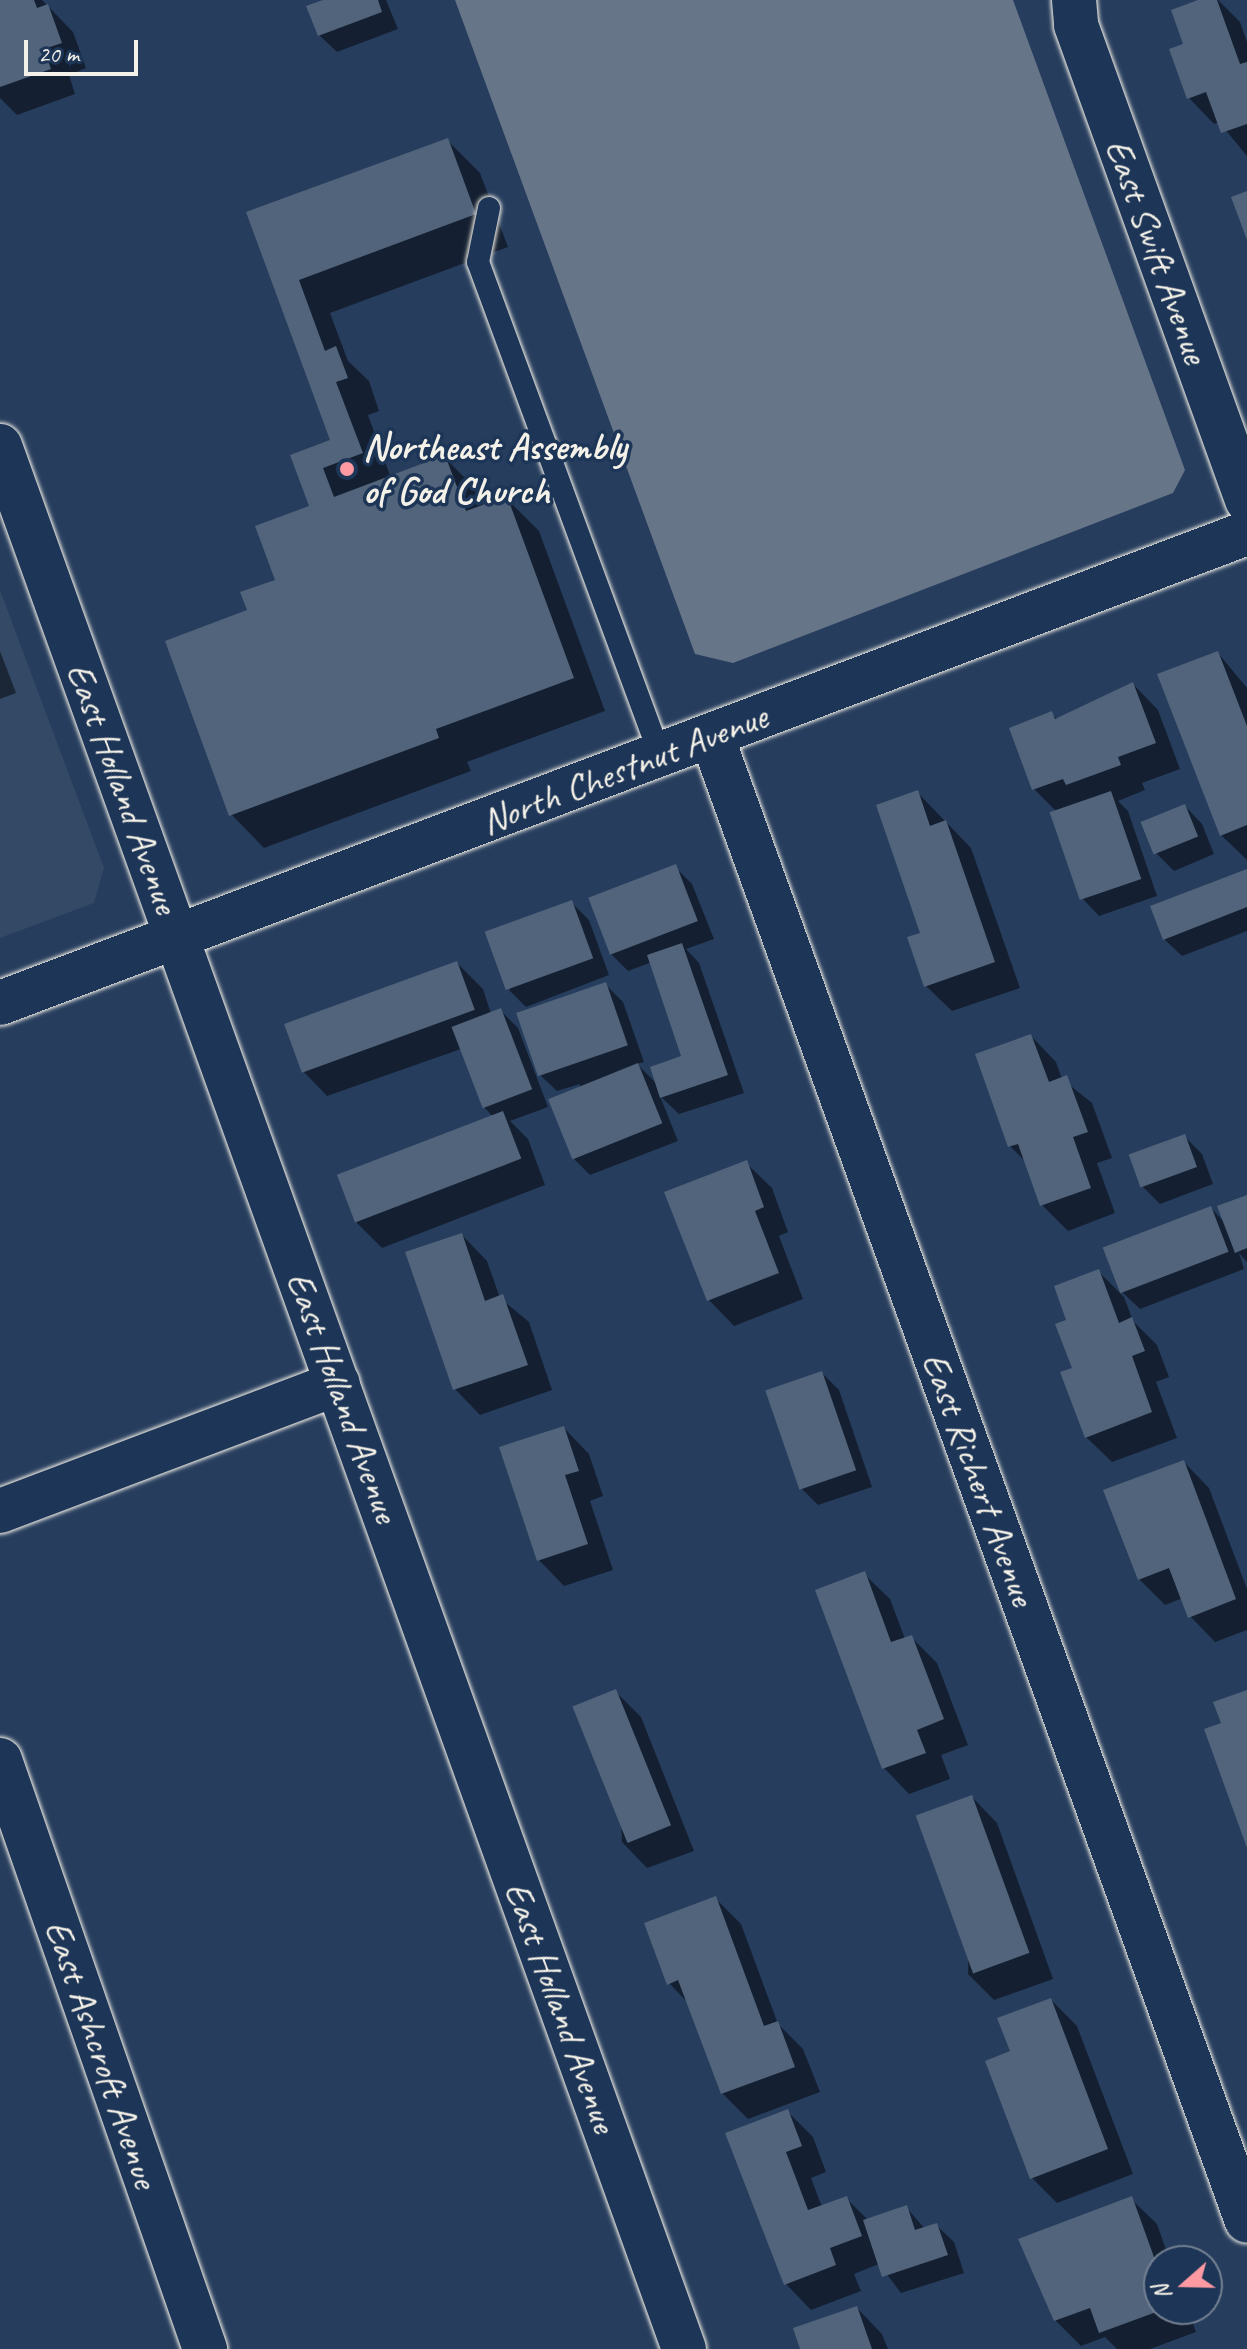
<!DOCTYPE html>
<html>
<head>
<meta charset="utf-8">
<style>
	body { margin:0 }
	#map { position:relative; width:1247px; height:2349px; overflow:hidden; background:#263d5d; font-family:Caveat,sans-serif }
	div>[style] { position:absolute }
	.built>* { inset:0; background:#334966 }
	.water>* { inset:0; background:#677588 }
	.shadow>* { inset:0; background:#0007 }
	.building>* { inset:0; background:#52647b; transform-origin:0 0 }
	.roads { filter:drop-shadow(0 0 2px #f4f1e8) drop-shadow(0 0 2px #f4f1e8) }
	.lane>* { height:22px; margin:-11px; padding:0 11px; transform-origin:11px; border-radius:11px; background:#1d3557 }
	.street>* { height:44px; margin:-22px; padding:0 22px; transform-origin:22px; border-radius:22px; background:#1d3557 }
	.dots>* { width:22px; height:22px; translate:-50% -50%; box-sizing:border-box; border:4px solid #1d3557; border-radius:50% }
	span { translate:-50% -50%; white-space:nowrap; text-align:center; line-height:1.15; -webkit-text-stroke:7px #1d3557; paint-order:stroke }
	.street-label { font-size:38px; color:#f4f1e8 }
	.poi-label { font-size:38px; color:#f4f1e8; font-weight:700 }
	.left { translate:0 -50%; text-align:left }
	.north { position:absolute; left:1143px; top:2245px; width:80px; height:80px; box-sizing:border-box; background:#1d3557; border:2px solid #738091; border-radius:50%; rotate:250deg; font-size:22px; font-weight:700; line-height:32px; text-align:center; color:#f4f1e8 }
	.north::after { content:''; display:block; margin:auto; width:28px; height:36px; background:#ff9aa2; clip-path:polygon(50% 0,100% 100%,50% 72%,0 100%) }
	.scale { position:absolute; left:24px; top:40px; width:114px; height:36px; box-sizing:border-box; border:4px solid #f4f1e8; border-top:0; padding-left:10px; font-size:24px; line-height:28px; white-space:nowrap; color:#f4f1e8; -webkit-text-stroke:6px #1d3557; paint-order:stroke }
</style>
</head>
<body>
<div id="map">
	<div class="built">
		<i style="clip-path:polygon(0 590px,104px 868px,94px 903px,0 938px)"></i>
	</div>
	<div class="water">
		<i style="clip-path:polygon(455px 0,1013px 0,1185px 470px,1173px 493px,733px 663px,695px 654px)"></i>
	</div>
	<div class="shadow">
		<i style="clip-path:polygon(0 0,42px 0,73px 32px,86px 68px,69px 75px,75px 94px,17px 115px,0 98px)"></i>
		<i style="clip-path:polygon(329px 0,386px 0,398px 29px,337px 52px,319px 35px)"></i>
		<i style="clip-path:polygon(1200px 0,1218px 0,1240px 22px,1247px 42px,1247px 156px,1219px 122px,1214px 124px,1189px 98px,1186px 45px)"></i>
		<i style="clip-path:polygon(447px 140px,480px 173px,508px 247px,330px 313px,348px 361px,369px 381px,379px 411px,368px 415px,391px 478px,445px 458px,478px 491px,484px 507px,506px 498px,539px 531px,605px 711px,467px 762px,471px 771px,264px 848px,231px 814px,250px 612px,277px 581px,312px 507px,293px 456px,333px 442px,249px 213px)"></i>
		<i style="clip-path:polygon(0 651px,16px 693px,0 699px)"></i>
		<i style="clip-path:polygon(1218px 653px,1247px 688px,1247px 860px,1221px 835px)"></i>
		<i style="clip-path:polygon(1133px 684px,1158px 710px,1180px 769px,1142px 783px,1145px 790px,1118px 801px,1128px 811px,1157px 896px,1099px 916px,1082px 898px,1057px 812px,1034px 789px,1052px 714px,1058px 720px)"></i>
		<i style="clip-path:polygon(918px 793px,971px 848px,1020px 988px,952px 1011px,926px 986px)"></i>
		<i style="clip-path:polygon(1185px 806px,1202px 824px,1214px 854px,1174px 871px,1156px 853px)"></i>
		<i style="clip-path:polygon(675px 867px,692px 884px,714px 939px,686px 949px,699px 963px,744px 1093px,679px 1114px,660px 1096px,678px 1141px,590px 1175px,573px 1158px,580px 1084px,557px 1091px,539px 1074px,606px 985px,623px 1002px,644px 1062px,637px 1064px,658px 1085px,684px 1057px,652px 962px,628px 971px,611px 954px)"></i>
		<i style="clip-path:polygon(1247px 872px,1247px 931px,1182px 956px,1164px 939px)"></i>
		<i style="clip-path:polygon(571px 902px,589px 920px,609px 975px,526px 1007px,509px 990px)"></i>
		<i style="clip-path:polygon(457px 963px,483px 989px,491px 1014px,501px 1011px,518px 1028px,548px 1107px,510px 1121px,528px 1139px,545px 1185px,382px 1248px,356px 1222px,493px 1117px,484px 1107px,461px 1049px,327px 1096px,302px 1070px)"></i>
		<i style="clip-path:polygon(1031px 1036px,1056px 1062px,1062px 1079px,1092px 1103px,1112px 1158px,1097px 1163px,1115px 1213px,1068px 1231px,1042px 1205px,1027px 1163px,1010px 1146px)"></i>
		<i style="clip-path:polygon(1185px 1137px,1202px 1154px,1213px 1184px,1160px 1204px,1142px 1186px)"></i>
		<i style="clip-path:polygon(746px 1163px,772px 1188px,788px 1232px,779px 1236px,803px 1299px,734px 1326px,709px 1300px)"></i>
		<i style="clip-path:polygon(1247px 1197px,1247px 1262px,1239px 1253px,1244px 1269px,1140px 1309px,1122px 1292px,1211px 1208px,1226px 1224px)"></i>
		<i style="clip-path:polygon(462px 1235px,487px 1261px,500px 1298px,529px 1322px,552px 1390px,480px 1415px,455px 1389px)"></i>
		<i style="clip-path:polygon(1099px 1272px,1124px 1297px,1133px 1321px,1157px 1345px,1169px 1377px,1156px 1382px,1177px 1438px,1112px 1462px,1086px 1437px,1069px 1321px)"></i>
		<i style="clip-path:polygon(822px 1373px,839px 1390px,872px 1487px,818px 1505px,801px 1488px)"></i>
		<i style="clip-path:polygon(564px 1428px,589px 1454px,603px 1496px,590px 1501px,613px 1570px,564px 1586px,539px 1560px)"></i>
		<i style="clip-path:polygon(1184px 1462px,1209px 1488px,1247px 1589px,1247px 1630px,1215px 1642px,1190px 1616px,1183px 1598px,1165px 1605px,1139px 1579px)"></i>
		<i style="clip-path:polygon(864px 1574px,890px 1599px,905px 1639px,911px 1637px,937px 1663px,968px 1745px,941px 1755px,950px 1779px,909px 1794px,884px 1768px)"></i>
		<i style="clip-path:polygon(615px 1691px,641px 1717px,694px 1851px,647px 1868px,622px 1842px)"></i>
		<i style="clip-path:polygon(972px 1797px,997px 1823px,1053px 1979px,994px 2000px,968px 1974px)"></i>
		<i style="clip-path:polygon(715px 1898px,741px 1924px,778px 2024px,803px 2049px,820px 2092px,748px 2119px,722px 2093px,689px 2004px,669px 1983px)"></i>
		<i style="clip-path:polygon(1051px 2000px,1077px 2026px,1133px 2174px,1057px 2203px,1031px 2177px,1012px 2053px)"></i>
		<i style="clip-path:polygon(787px 2111px,813px 2137px,826px 2172px,811px 2178px,822px 2207px,846px 2198px,868px 2220px,906px 2207px,925px 2229px,936px 2225px,954px 2242px,964px 2273px,901px 2293px,879px 2264px,854px 2274px,861px 2291px,811px 2310px,786px 2284px,728px 2134px)"></i>
		<i style="clip-path:polygon(1131px 2199px,1157px 2224px,1170px 2261px,1159px 2261px,1159px 2309px,1188px 2309px,1196px 2332px,1150px 2349px,1117px 2349px,1105px 2337px,1081px 2346px,1055px 2320px)"></i>
		<i style="clip-path:polygon(857px 2308px,882px 2334px,888px 2349px,802px 2349px)"></i>
	</div>
	<div class="building">
		<i style="clip-path:polygon(0 0,34px 0,37px 8px,48px 4px,62px 43px,44px 49px,51px 69px,0 87px)"></i>
		<i style="clip-path:polygon(323px 0,378px 0,382px 12px,318px 36px,306px 6px)"></i>
		<i style="clip-path:polygon(1198px 0,1217px 0,1240px 64px,1247px 62px,1247px 124px,1221px 133px,1206px 92px,1187px 99px,1169px 49px,1183px 44px,1171px 10px)"></i>
		<i style="clip-path:polygon(448px 138px,476px 214px,299px 280px,325px 351px,336px 346px,348px 378px,336px 382px,363px 453px,323px 468px,334px 497px,445px 455px,466px 511px,507px 496px,574px 678px,436px 729px,439px 738px,229px 816px,165px 641px,247px 610px,240px 592px,275px 580px,255px 526px,309px 506px,290px 455px,330px 440px,246px 212px)"></i>
		<i style="clip-path:polygon(1247px 191px,1247px 240px,1231px 197px)"></i>
		<i style="clip-path:polygon(1218px 651px,1247px 726px,1247px 825px,1220px 836px,1157px 674px)"></i>
		<i style="clip-path:polygon(1133px 682px,1156px 743px,1118px 757px,1121px 765px,1066px 785px,1063px 779px,1032px 790px,1009px 728px,1052px 711px,1055px 719px)"></i>
		<i style="clip-path:polygon(918px 790px,930px 826px,946px 820px,995px 962px,924px 987px,907px 937px,920px 933px,876px 805px)"></i>
		<i style="left:1111px;top:791px;width:93px;height:65px;rotate:71deg"></i>
		<i style="left:1185px;top:804px;width:35px;height:48px;rotate:68deg"></i>
		<i style="left:676px;top:864px;width:61px;height:94px;rotate:69deg"></i>
		<i style="clip-path:polygon(1247px 869px,1247px 907px,1163px 940px,1150px 906px)"></i>
		<i style="left:572px;top:900px;width:62px;height:93px;rotate:70deg"></i>
		<i style="clip-path:polygon(682px 943px,728px 1075px,660px 1098px,650px 1067px,681px 1056px,647px 955px)"></i>
		<i style="left:457px;top:961px;width:52px;height:184px;rotate:70deg"></i>
		<i style="left:606px;top:982px;width:67px;height:95px;rotate:71deg"></i>
		<i style="left:501px;top:1008px;width:87px;height:53px;rotate:69deg"></i>
		<i style="clip-path:polygon(1031px 1034px,1049px 1082px,1067px 1075px,1088px 1132px,1073px 1137px,1091px 1188px,1040px 1206px,1018px 1144px,1008px 1147px,975px 1054px)"></i>
		<i style="left:638px;top:1063px;width:65px;height:97px;rotate:68deg"></i>
		<i style="left:503px;top:1111px;width:51px;height:178px;rotate:69deg"></i>
		<i style="left:1185px;top:1134px;width:35px;height:60px;rotate:70deg"></i>
		<i style="clip-path:polygon(747px 1160px,764px 1207px,755px 1211px,779px 1273px,707px 1301px,664px 1192px)"></i>
		<i style="clip-path:polygon(1247px 1195px,1247px 1248px,1235px 1253px,1217px 1206px)"></i>
		<i style="left:1211px;top:1206px;width:49px;height:116px;rotate:69deg"></i>
		<i style="clip-path:polygon(462px 1233px,485px 1301px,503px 1294px,528px 1365px,453px 1390px,405px 1252px)"></i>
		<i style="clip-path:polygon(1099px 1269px,1119px 1323px,1132px 1317px,1145px 1351px,1132px 1356px,1152px 1412px,1085px 1438px,1060px 1372px,1072px 1368px,1055px 1324px,1066px 1320px,1054px 1286px)"></i>
		<i style="left:822px;top:1371px;width:105px;height:60px;rotate:71deg"></i>
		<i style="clip-path:polygon(564px 1426px,579px 1471px,565px 1475px,588px 1544px,537px 1561px,499px 1447px)"></i>
		<i style="clip-path:polygon(1184px 1460px,1236px 1599px,1188px 1618px,1169px 1568px,1138px 1580px,1103px 1490px)"></i>
		<i style="clip-path:polygon(865px 1571px,891px 1642px,912px 1635px,944px 1719px,917px 1730px,926px 1753px,882px 1769px,815px 1590px)"></i>
		<i style="left:616px;top:1689px;width:147px;height:47px;rotate:68deg"></i>
		<i style="clip-path:polygon(1247px 1690px,1247px 1848px,1204px 1729px,1221px 1723px,1213px 1702px)"></i>
		<i style="left:972px;top:1795px;width:168px;height:60px;rotate:70deg"></i>
		<i style="clip-path:polygon(716px 1896px,764px 2026px,778px 2021px,795px 2067px,721px 2094px,678px 1980px,667px 1985px,644px 1923px)"></i>
		<i style="clip-path:polygon(1051px 1998px,1108px 2149px,1030px 2179px,985px 2061px,1010px 2051px,997px 2018px)"></i>
		<i style="clip-path:polygon(788px 2109px,802px 2146px,786px 2152px,808px 2210px,847px 2196px,862px 2236px,830px 2248px,836px 2265px,784px 2285px,725px 2133px)"></i>
		<i style="clip-path:polygon(1132px 2196px,1159px 2271px,1159px 2311px,1099px 2333px,1090px 2308px,1054px 2321px,1018px 2239px)"></i>
		<i style="clip-path:polygon(907px 2205px,915px 2230px,937px 2223px,948px 2255px,882px 2277px,863px 2220px)"></i>
		<i style="clip-path:polygon(857px 2306px,872px 2349px,800px 2349px,793px 2328px)"></i>
	</div>
	<div class="roads">
		<div class="lane">
			<i style="left:489px;top:208px;width:55px;rotate:101.5deg"></i>
			<i style="left:478px;top:262px;width:526px;rotate:69.74deg"></i>
		</div>
		<div class="street">
			<i style="left:1074px;top:0;width:25px;rotate:85deg"></i>
			<i style="left:1076px;top:25px;width:505px;rotate:70.2deg"></i>
			<i style="left:0;top:446px;width:2022px;rotate:70.23deg"></i>
			<i style="left:712px;top:737px;width:1577px;rotate:70.18deg"></i>
			<i style="left:0;top:1003px;width:1333px;rotate:-20.65deg"></i>
			<i style="left:0;top:1511px;width:361px;rotate:-20.7deg"></i>
			<i style="left:0;top:1760px;width:624px;rotate:70.81deg"></i>
		</div>
	</div>
	<div class="dots">
		<i style="left:347px;top:469px;background:#ff9aa2"></i>
	</div>
	<div class="street-label">
		<span style="left:1157px;top:251px;rotate:70deg">East Swift Avenue</span>
		<span style="left:624px;top:769px;rotate:-21deg">North Chestnut Avenue</span>
		<span style="left:123px;top:788px;rotate:70deg">East Holland Avenue</span>
		<span style="left:343px;top:1397px;rotate:70deg">East Holland Avenue</span>
		<span style="left:979px;top:1479px;rotate:70deg">East Richert Avenue</span>
		<span style="left:561px;top:2007px;rotate:70deg">East Holland Avenue</span>
		<span style="left:102px;top:2054px;rotate:71deg">East Ashcroft Avenue</span>
	</div>
	<div class="poi-label">
		<span class="left" style="left:363px;top:469px">Northeast Assembly<br>of God Church</span>
	</div>
	<div class="north">N</div>
	<div class="scale">20 m</div>
</div>
</body>
</html>
